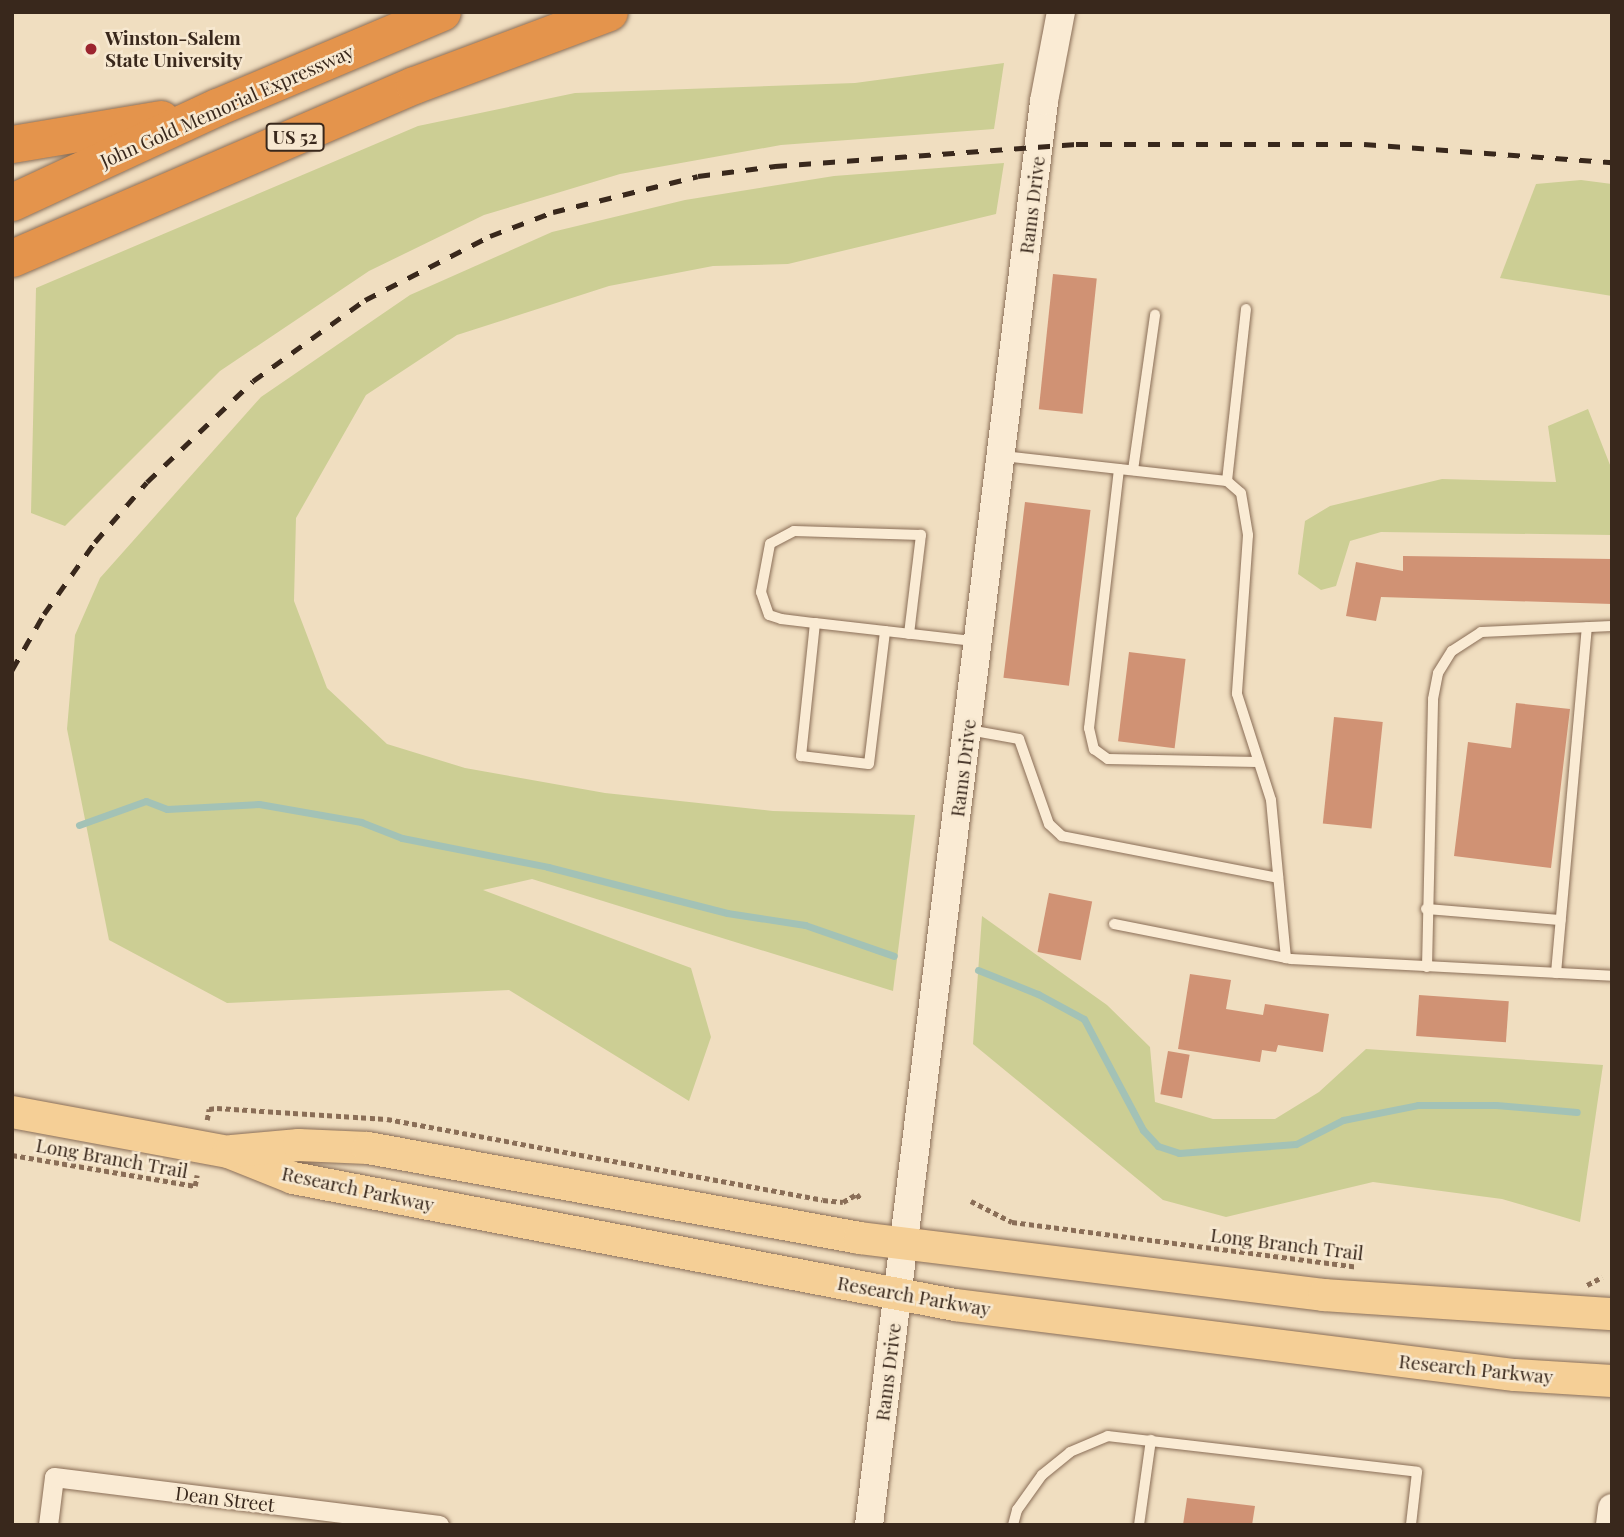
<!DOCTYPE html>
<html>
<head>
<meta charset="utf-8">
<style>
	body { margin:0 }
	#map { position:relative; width:1624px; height:1537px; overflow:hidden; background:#f0dec0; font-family:"Playfair Display",serif }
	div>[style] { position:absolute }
	.green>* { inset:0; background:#ccce94 }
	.stream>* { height:7px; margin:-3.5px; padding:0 3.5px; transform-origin:3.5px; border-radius:3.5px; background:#a3c2b6 }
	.building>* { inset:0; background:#d09274; transform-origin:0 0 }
	.path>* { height:4.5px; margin-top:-2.25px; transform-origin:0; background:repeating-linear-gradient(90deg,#8a6e57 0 5px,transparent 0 8.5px) }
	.roads { filter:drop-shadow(0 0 2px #8a6e57) drop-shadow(0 0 2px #8a6e57) }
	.lane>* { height:10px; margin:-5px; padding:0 5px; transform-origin:5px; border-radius:5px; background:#faebd4 }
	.street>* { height:19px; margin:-9.5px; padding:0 9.5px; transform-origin:9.5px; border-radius:9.5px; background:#faebd4 }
	.secondary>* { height:28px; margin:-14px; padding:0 14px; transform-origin:14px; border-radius:14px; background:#faebd4 }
	.primary>* { height:32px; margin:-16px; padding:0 16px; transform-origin:16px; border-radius:16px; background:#f5cf96 }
	.highway>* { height:37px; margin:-18.5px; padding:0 18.5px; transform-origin:18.5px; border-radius:18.5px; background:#e4944c }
	.rail>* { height:5px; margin-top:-2.5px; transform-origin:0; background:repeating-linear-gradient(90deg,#39281c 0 12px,transparent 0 24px) }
	.dots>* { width:19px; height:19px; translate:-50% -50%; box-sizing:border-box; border:4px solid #f7e8d0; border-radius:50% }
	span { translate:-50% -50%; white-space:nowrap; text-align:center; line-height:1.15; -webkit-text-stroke:5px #f7e8d0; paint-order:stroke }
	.shield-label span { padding:2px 5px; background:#f7e8d0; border:2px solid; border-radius:5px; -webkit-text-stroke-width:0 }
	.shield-label { font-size:18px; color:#39281c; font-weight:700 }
	.poi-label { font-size:19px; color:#39281c; font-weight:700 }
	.left { translate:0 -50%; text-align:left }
	.street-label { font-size:19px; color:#39281c }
	.frame { position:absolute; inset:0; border:14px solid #39281c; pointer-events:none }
</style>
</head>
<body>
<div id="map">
	<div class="green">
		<i style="clip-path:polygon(1004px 63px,994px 129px,781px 145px,620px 174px,484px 215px,369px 271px,220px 371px,65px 526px,31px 513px,36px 288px,418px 126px,575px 93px,855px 83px)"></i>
		<i style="clip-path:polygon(1004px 163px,996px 214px,788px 264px,713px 266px,609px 286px,457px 335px,366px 395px,296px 518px,294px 601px,327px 688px,387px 744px,465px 768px,605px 793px,773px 811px,915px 815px,893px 991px,532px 879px,483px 890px,691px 968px,711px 1037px,689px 1101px,509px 990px,227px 1003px,109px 940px,67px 729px,75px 635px,100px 578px,261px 397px,410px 295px,552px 232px,685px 200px,834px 176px)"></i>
		<i style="clip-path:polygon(1581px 180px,1612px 184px,1612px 296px,1500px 278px,1536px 184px)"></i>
		<i style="clip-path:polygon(1588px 409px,1612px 470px,1612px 535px,1381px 532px,1350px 541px,1336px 586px,1321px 590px,1298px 574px,1305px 521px,1330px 506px,1442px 479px,1556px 482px,1548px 426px)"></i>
		<i style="clip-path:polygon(982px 916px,1107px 1005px,1150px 1047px,1155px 1102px,1213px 1119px,1275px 1119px,1319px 1092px,1366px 1049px,1603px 1065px,1580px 1222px,1502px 1199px,1373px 1182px,1226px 1217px,1163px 1200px,973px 1044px)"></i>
	</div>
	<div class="stream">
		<i style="left:79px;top:825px;width:71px;rotate:-19.7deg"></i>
		<i style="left:146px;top:801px;width:22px;rotate:21deg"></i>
		<i style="left:167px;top:809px;width:92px;rotate:-3.1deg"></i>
		<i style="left:259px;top:804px;width:104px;rotate:10deg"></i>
		<i style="left:361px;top:822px;width:44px;rotate:21.3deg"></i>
		<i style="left:402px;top:838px;width:149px;rotate:11.2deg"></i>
		<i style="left:548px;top:867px;width:185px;rotate:14.4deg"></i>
		<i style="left:727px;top:913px;width:79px;rotate:8.7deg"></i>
		<i style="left:805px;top:925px;width:94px;rotate:19.2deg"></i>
		<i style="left:978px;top:970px;width:65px;rotate:21.8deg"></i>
		<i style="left:1038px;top:994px;width:52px;rotate:28.5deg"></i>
		<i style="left:1084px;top:1019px;width:126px;rotate:62deg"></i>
		<i style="left:1143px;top:1130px;width:22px;rotate:47deg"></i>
		<i style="left:1158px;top:1146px;width:22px;rotate:18deg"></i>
		<i style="left:1179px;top:1153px;width:117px;rotate:-4.4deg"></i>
		<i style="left:1296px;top:1144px;width:53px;rotate:-27.1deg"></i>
		<i style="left:1343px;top:1120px;width:76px;rotate:-11.3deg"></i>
		<i style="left:1418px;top:1105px;width:78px"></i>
		<i style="left:1496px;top:1105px;width:81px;rotate:4.9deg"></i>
	</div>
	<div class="building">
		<i style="left:1053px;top:274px;width:44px;height:136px;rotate:6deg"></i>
		<i style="left:1025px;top:502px;width:66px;height:177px;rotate:7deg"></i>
		<i style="clip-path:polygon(1403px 556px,1612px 559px,1612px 604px,1381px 597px,1376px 621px,1346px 616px,1356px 562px,1403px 571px)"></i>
		<i style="left:1129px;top:652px;width:57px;height:90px;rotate:7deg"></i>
		<i style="clip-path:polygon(1516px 703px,1570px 709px,1551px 868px,1454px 856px,1468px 742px,1511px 748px)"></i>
		<i style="left:1334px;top:717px;width:49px;height:107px;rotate:6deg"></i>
		<i style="left:1049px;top:893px;width:44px;height:60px;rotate:11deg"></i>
		<i style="clip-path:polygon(1190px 974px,1231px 980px,1226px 1009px,1263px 1015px,1265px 1004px,1329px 1014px,1323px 1052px,1278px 1045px,1276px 1052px,1262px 1050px,1260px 1062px,1178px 1049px)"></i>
		<i style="left:1419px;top:995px;width:90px;height:41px;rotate:4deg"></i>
		<i style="left:1168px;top:1051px;width:22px;height:44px;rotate:10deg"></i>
		<i style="clip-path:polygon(1187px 1498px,1255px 1506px,1252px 1525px,1183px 1525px)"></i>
	</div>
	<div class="path">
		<i style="left:207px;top:1120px;width:11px;rotate:-80deg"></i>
		<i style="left:209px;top:1109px;width:8px;rotate:-7deg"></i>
		<i style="left:217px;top:1108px;width:170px;rotate:3.7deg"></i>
		<i style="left:387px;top:1119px;width:443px;rotate:10.5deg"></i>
		<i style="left:823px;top:1200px;width:20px;rotate:6deg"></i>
		<i style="left:843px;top:1202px;width:16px;rotate:-30deg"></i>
		<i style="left:857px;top:1194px;width:7px;rotate:56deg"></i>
		<i style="left:12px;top:1155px;width:186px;rotate:9.6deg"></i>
		<i style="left:195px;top:1186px;width:11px;rotate:-80deg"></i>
		<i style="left:971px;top:1201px;width:46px;rotate:27.1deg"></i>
		<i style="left:1012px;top:1222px;width:348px;rotate:7.4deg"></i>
		<i style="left:1587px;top:1285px;width:17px;rotate:-28deg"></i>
	</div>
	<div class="roads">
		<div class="lane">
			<i style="left:1003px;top:456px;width:225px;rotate:6.4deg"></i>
			<i style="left:1227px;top:481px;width:18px;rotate:41deg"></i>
			<i style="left:1241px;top:493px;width:43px;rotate:80.5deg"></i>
			<i style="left:1248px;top:535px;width:159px;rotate:94deg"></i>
			<i style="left:1237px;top:694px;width:111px;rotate:72.2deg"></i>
			<i style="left:1271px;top:800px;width:159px;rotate:84.6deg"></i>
			<i style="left:1119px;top:469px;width:261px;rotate:96.6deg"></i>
			<i style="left:1089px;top:728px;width:22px;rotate:77deg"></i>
			<i style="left:1094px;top:749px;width:17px;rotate:36deg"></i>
			<i style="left:1108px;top:759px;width:149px;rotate:1.2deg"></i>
			<i style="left:1133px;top:470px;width:157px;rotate:-81.9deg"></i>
			<i style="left:1227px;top:481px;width:173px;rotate:-83.7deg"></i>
			<i style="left:815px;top:623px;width:134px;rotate:96deg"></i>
			<i style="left:801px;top:756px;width:68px;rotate:6.7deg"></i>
			<i style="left:869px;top:764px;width:134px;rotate:-83.1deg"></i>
			<i style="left:909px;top:634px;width:100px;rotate:-83.1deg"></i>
			<i style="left:921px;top:535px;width:127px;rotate:-178.2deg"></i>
			<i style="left:794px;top:531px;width:27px;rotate:152deg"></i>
			<i style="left:770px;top:544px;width:49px;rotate:100.6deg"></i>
			<i style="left:761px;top:592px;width:24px;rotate:71deg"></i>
			<i style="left:769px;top:615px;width:13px;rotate:18deg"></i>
			<i style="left:781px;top:619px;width:34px;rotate:7deg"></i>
			<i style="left:815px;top:623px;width:160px;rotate:6.5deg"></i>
			<i style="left:969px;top:730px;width:51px;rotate:10.2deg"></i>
			<i style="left:1019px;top:739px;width:90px;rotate:70.6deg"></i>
			<i style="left:1049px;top:824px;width:18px;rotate:43deg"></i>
			<i style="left:1062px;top:836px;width:220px;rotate:11deg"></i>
			<i style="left:1426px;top:909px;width:135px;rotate:4.7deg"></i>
			<i style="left:1114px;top:924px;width:180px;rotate:11.2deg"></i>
			<i style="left:1291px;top:959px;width:321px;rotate:3deg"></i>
			<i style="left:1427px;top:967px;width:268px;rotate:-88.7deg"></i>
			<i style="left:1433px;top:699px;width:26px;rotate:-79deg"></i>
			<i style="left:1438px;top:673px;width:26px;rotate:-58deg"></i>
			<i style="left:1452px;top:651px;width:35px;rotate:-33deg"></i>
			<i style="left:1481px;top:632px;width:131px;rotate:-2.6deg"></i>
			<i style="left:1556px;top:973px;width:347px;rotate:-84.9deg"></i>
			<i style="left:1013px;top:1525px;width:16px;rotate:-75deg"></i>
			<i style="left:1017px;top:1510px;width:43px;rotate:-54.5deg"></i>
			<i style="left:1042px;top:1475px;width:36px;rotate:-39deg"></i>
			<i style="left:1070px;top:1452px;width:41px;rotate:-22.8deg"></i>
			<i style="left:1108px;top:1436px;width:311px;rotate:6.6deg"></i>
			<i style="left:1417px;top:1472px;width:53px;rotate:96.5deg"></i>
			<i style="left:1139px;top:1525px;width:86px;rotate:-82deg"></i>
		</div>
		<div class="street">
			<i style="left:48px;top:1525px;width:48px;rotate:-82.9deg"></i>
			<i style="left:54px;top:1477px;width:388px;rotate:7.1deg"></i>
		</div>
		<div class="secondary">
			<i style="left:869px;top:1525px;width:1435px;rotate:-82.99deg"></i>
			<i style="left:1044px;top:101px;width:91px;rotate:-79.2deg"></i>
			<i style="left:1610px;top:1525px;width:17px;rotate:-83deg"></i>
		</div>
		<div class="primary">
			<i style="left:12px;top:1112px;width:220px;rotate:10.5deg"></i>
			<i style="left:228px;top:1152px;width:70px;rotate:21.8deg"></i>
			<i style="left:293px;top:1178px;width:674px;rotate:10.86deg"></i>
			<i style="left:955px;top:1305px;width:564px;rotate:7.13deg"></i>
			<i style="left:1515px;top:1375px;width:97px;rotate:3.5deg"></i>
			<i style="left:232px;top:1151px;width:67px;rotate:-5.1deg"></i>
			<i style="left:299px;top:1145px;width:69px;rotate:2.5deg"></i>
			<i style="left:368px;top:1148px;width:500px;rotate:10.37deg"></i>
			<i style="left:860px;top:1238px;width:467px;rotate:7deg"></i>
			<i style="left:1324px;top:1295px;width:289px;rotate:3.8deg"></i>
		</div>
		<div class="highway">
			<i style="left:12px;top:144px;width:151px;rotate:-9.5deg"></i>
			<i style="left:12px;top:202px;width:226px;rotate:-24.9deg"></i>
			<i style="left:217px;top:107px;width:244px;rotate:-22.9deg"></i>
			<i style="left:12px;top:258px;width:438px;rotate:-23.3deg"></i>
			<i style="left:414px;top:85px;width:208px;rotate:-20.5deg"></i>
		</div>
	</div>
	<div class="rail">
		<i style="left:12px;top:670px;width:64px;rotate:-60.3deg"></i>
		<i style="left:44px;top:614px;width:88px;rotate:-54.7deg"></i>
		<i style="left:95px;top:542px;width:79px;rotate:-49.1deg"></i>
		<i style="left:147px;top:482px;width:146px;rotate:-43.6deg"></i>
		<i style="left:253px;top:381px;width:138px;rotate:-35.9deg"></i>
		<i style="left:365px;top:300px;width:140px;rotate:-27.1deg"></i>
		<i style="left:490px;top:236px;width:67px;rotate:-20.9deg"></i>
		<i style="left:553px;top:212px;width:149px;rotate:-13.9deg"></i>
		<i style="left:698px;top:176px;width:78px;rotate:-7.4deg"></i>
		<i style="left:775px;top:166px;width:302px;rotate:-4.2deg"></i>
		<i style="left:1076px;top:144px;width:288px"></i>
		<i style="left:1364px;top:144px;width:249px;rotate:4.2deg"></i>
	</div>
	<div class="dots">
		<i style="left:91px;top:49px;background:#9c242f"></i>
	</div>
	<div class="shield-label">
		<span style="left:295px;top:137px">US 52</span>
	</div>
	<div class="poi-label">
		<span class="left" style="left:105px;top:49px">Winston-Salem<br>State University</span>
	</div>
	<div class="street-label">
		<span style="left:227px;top:106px;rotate:-24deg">John Gold Memorial Expressway</span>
		<span style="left:1032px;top:205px;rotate:-83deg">Rams Drive</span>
		<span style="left:963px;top:768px;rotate:-83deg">Rams Drive</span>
		<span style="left:112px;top:1158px;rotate:10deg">Long Branch Trail</span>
		<span style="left:358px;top:1189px;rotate:12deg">Research Parkway</span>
		<span style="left:1287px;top:1244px;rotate:7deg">Long Branch Trail</span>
		<span style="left:914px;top:1296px;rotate:10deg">Research Parkway</span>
		<span style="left:1476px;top:1369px;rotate:6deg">Research Parkway</span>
		<span style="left:888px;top:1372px;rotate:-83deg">Rams Drive</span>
		<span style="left:225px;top:1499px;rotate:7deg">Dean Street</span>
	</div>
	<div class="frame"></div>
</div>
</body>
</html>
